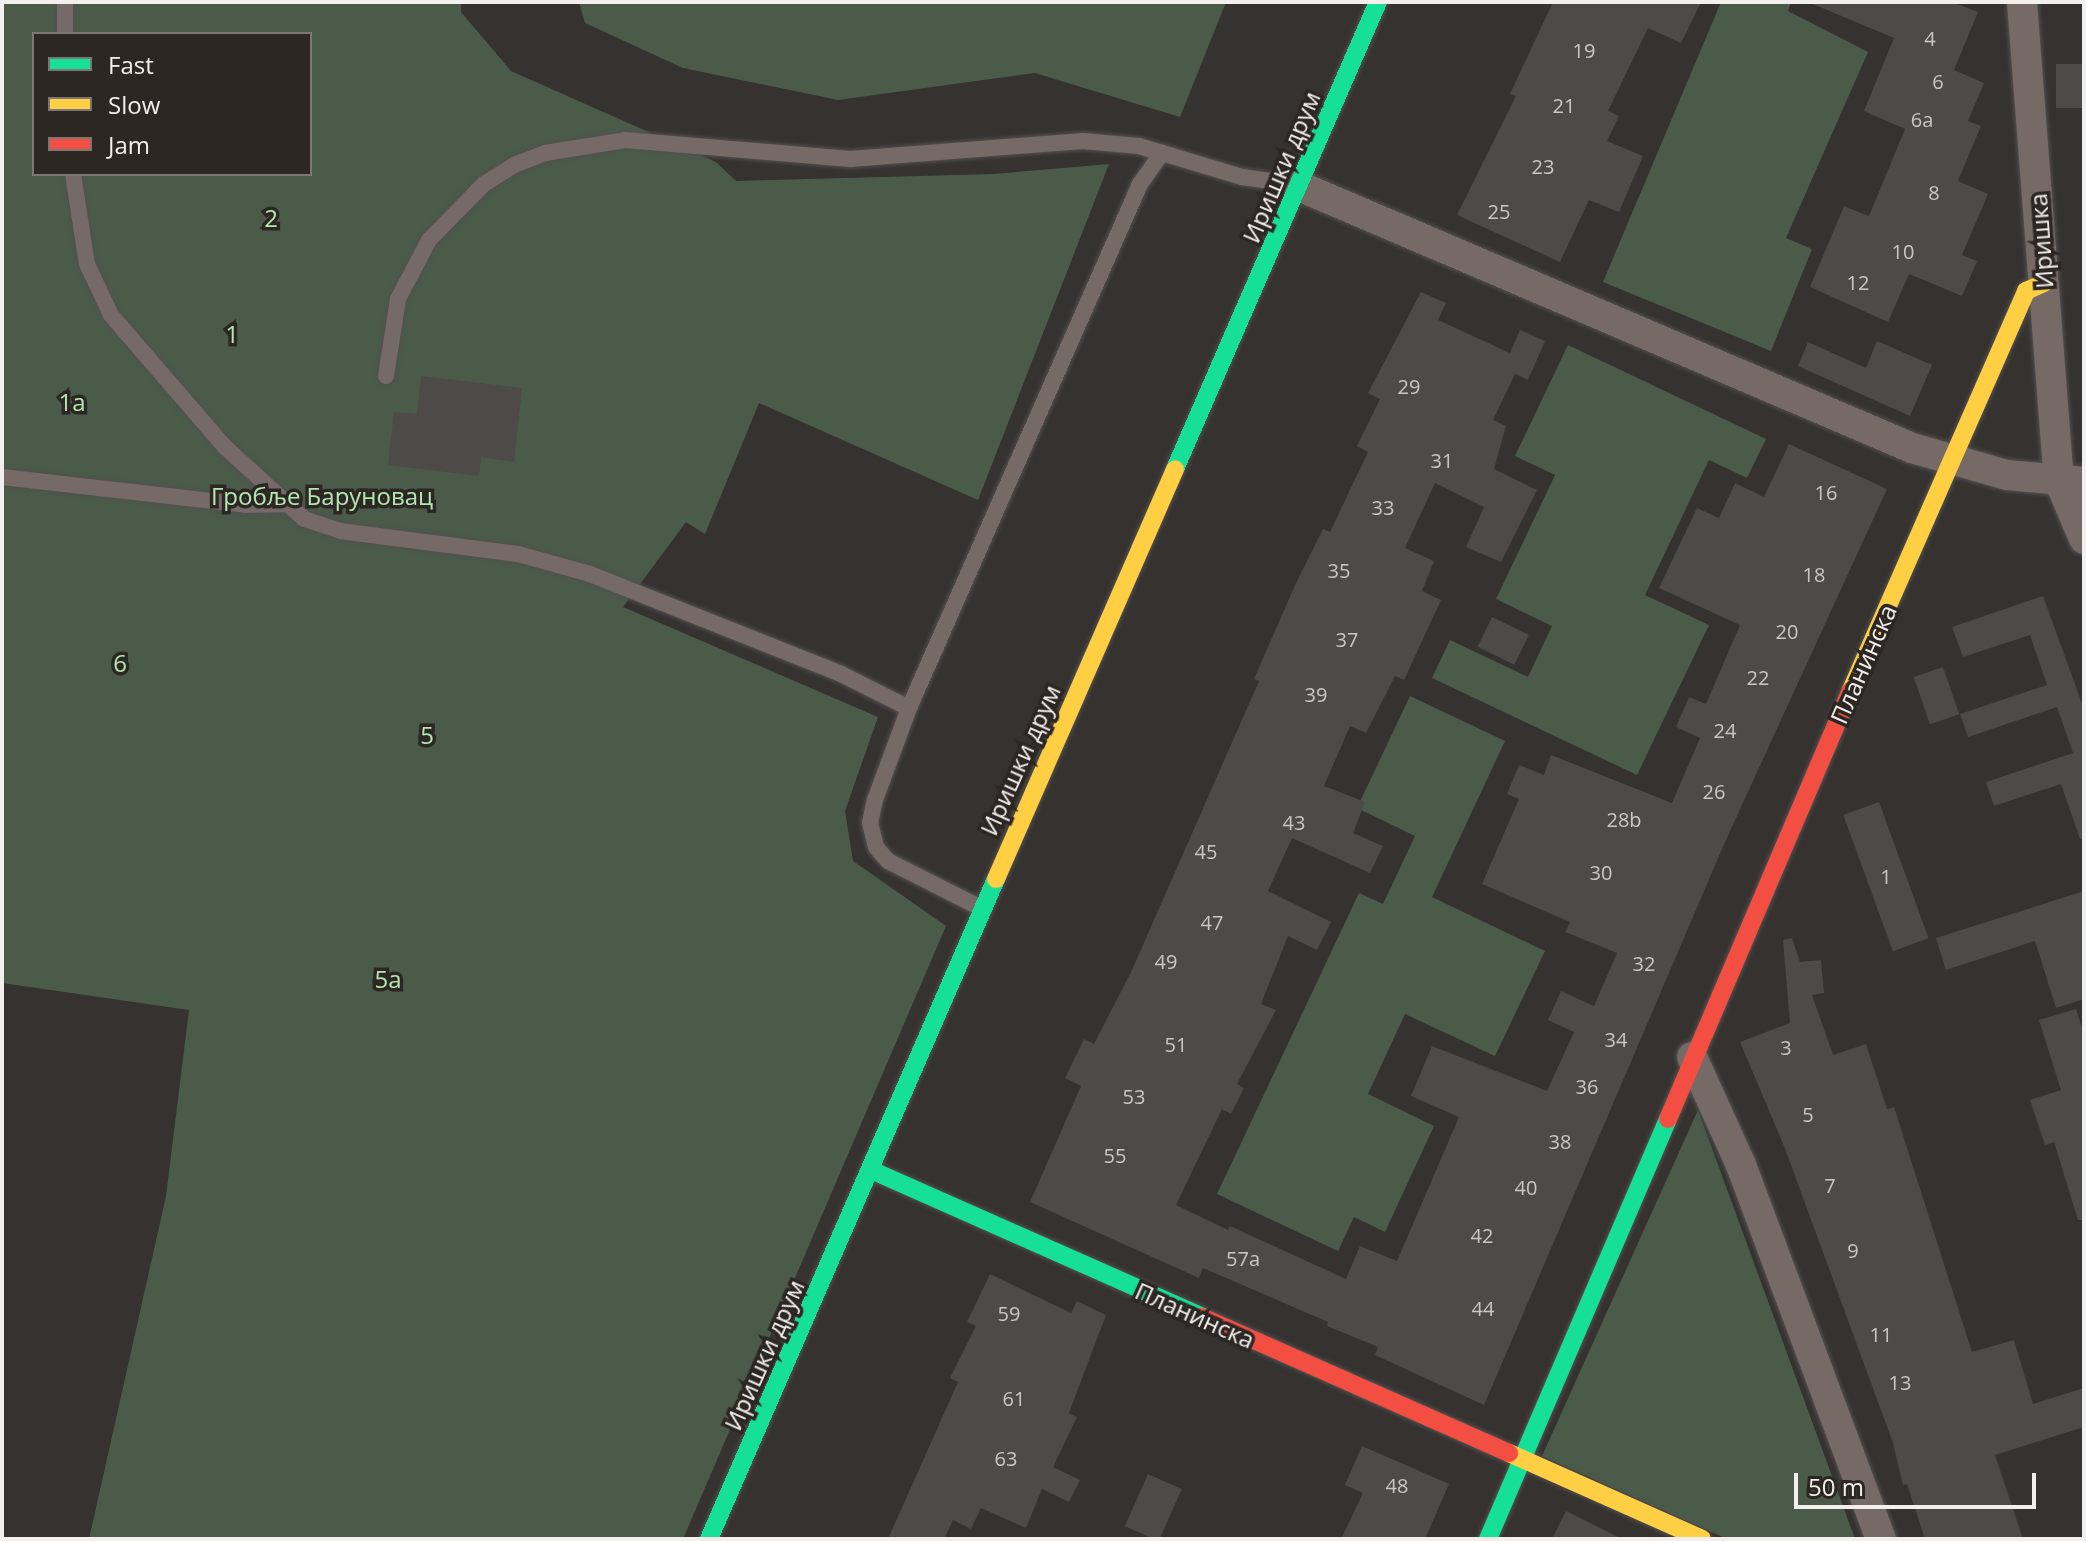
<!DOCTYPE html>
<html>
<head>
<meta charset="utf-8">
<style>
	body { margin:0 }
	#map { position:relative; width:2086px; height:1541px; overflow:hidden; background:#353230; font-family:"Open Sans",sans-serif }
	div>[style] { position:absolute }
	.green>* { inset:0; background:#4a5c49 }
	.building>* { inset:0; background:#4d4a48; transform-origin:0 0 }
	.roads { filter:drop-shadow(0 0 2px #53504f) drop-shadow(0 0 2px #53504f) }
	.lane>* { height:16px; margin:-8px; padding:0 8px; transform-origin:8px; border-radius:8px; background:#766a67 }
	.street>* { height:30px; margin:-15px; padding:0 15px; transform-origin:15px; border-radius:15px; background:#766a67 }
	.fast>* { height:18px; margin:-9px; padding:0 9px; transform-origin:9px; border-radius:9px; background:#16e098 }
	.slow>* { height:18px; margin:-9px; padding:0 9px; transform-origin:9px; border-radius:9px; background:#ffcf43 }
	.jam>* { height:18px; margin:-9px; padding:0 9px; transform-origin:9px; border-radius:9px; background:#f24e42 }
	span { translate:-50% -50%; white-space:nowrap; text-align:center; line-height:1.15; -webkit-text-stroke:7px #2d2724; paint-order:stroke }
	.number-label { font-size:20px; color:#cac6c4 }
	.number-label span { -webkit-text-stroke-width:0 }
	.street-label { font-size:24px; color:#f3efed }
	.park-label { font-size:24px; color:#b2e7b2 }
	.frame { position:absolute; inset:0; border:4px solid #f3efed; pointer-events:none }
	.legend { position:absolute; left:32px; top:32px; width:280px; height:144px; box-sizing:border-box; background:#2d2724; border:2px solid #7c7774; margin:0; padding:10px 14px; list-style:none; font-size:24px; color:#f3efed }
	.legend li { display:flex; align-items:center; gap:16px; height:40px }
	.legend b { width:40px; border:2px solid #7c7774 }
	.scale { position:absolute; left:1794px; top:1473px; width:242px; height:36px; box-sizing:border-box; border:4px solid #f3efed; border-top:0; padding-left:10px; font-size:24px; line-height:28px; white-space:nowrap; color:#f3efed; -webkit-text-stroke:6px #2d2724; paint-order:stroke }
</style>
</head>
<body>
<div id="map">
	<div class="green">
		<i style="clip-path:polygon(evenodd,2px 2px,461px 2px,461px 12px,511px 71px,716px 162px,736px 181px,994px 174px,1109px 164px,978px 500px,759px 403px,705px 534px,686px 522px,623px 607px,878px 717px,845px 811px,853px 861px,946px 926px,683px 1539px,89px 1539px,166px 1196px,189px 1010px,2px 983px,2px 2px,34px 34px,310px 34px,310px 174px,34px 174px,34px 34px)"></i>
		<i style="clip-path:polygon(579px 2px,1226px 2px,1180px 117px,1035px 73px,838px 100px,683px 68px,585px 23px)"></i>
		<i style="clip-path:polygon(1721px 2px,1791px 2px,1788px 11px,1868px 52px,1786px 238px,1812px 249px,1771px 351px,1603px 282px)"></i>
		<i style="clip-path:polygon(1568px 345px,1766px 439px,1747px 478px,1709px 460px,1645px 595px,1709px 625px,1637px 775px,1432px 678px,1450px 640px,1528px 677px,1552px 626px,1496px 599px,1555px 475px,1515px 456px)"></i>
		<i style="clip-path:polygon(1410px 696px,1505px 741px,1432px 897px,1545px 951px,1495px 1056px,1405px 1014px,1368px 1094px,1434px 1126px,1385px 1232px,1354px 1217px,1338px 1251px,1217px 1194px,1359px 893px,1383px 904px,1415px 836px,1357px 808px)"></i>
		<i style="clip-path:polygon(1698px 1110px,1855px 1539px,1727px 1539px,1542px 1456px)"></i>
	</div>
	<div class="building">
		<i style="clip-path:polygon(1553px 2px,1701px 2px,1681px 43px,1648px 28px,1608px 111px,1619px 116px,1607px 141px,1643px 156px,1619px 212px,1589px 200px,1560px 262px,1457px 215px,1516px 96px,1510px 94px)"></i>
		<i style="clip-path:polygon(1808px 2px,1952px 2px,1978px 12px,1954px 70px,1984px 83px,1968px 121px,1981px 126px,1958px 181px,1988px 194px,1962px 255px,1977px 261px,1962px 296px,1909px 274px,1888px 322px,1810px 287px,1844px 206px,1869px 216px,1905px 129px,1864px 111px,1894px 38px)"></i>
		<i style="left:2084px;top:64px;width:44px;height:28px;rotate:90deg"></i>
		<i style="clip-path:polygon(1421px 292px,1446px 303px,1438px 320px,1510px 353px,1520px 330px,1545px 341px,1528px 380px,1515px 374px,1493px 420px,1506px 426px,1494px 469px,1537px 490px,1501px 562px,1466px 547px,1484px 507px,1435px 483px,1405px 548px,1434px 561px,1422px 591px,1441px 600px,1404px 680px,1395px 676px,1366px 733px,1350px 726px,1324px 786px,1365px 802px,1353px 833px,1383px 846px,1370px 873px,1292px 838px,1268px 891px,1331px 922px,1317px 950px,1288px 936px,1261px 1004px,1276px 1010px,1237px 1084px,1244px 1088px,1231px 1114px,1222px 1109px,1176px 1205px,1228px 1230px,1230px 1226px,1346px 1279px,1360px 1246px,1397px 1261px,1459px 1117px,1411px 1096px,1432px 1046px,1547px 1091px,1574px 1032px,1548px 1020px,1561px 991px,1594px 1006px,1617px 953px,1565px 932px,1570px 922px,1482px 884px,1519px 799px,1507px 794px,1519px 765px,1544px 775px,1551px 755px,1672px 803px,1700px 738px,1676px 727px,1689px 697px,1706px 704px,1740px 625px,1659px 588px,1697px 508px,1719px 518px,1735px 483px,1764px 497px,1789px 444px,1887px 489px,1725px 842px,1484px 1405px,1375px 1355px,1378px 1347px,1327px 1326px,1328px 1322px,1203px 1268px,1199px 1278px,1030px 1202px,1081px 1086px,1065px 1078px,1084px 1039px,1094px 1044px,1132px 970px,1259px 681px,1254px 679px,1296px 583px,1323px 529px,1330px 532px,1368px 452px,1357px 446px,1380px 399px,1368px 393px)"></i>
		<i style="clip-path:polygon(1877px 341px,1932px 365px,1910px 416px,1798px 366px,1808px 342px,1866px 368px)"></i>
		<i style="clip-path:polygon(421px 376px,522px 388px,514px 462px,481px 457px,479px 476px,388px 465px,394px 412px,417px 414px)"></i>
		<i style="clip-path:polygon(2043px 596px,2084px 709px,2084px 838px,2080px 839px,2061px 784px,1994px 806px,1986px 782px,2073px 753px,2057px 707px,1968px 737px,1960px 714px,2047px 685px,2030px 635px,1963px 657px,1952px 627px)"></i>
		<i style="left:1492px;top:617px;width:41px;height:33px;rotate:26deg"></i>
		<i style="left:1943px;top:667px;width:50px;height:31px;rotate:71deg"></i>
		<i style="left:1879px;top:802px;width:145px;height:38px;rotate:70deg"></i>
		<i style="clip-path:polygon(2084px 891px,2084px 999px,2056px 1008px,2035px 941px,1946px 970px,1936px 938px)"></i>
		<i style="clip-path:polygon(1792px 938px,1800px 962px,1821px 960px,1824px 993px,1812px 995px,1833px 1055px,1866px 1044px,1887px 1109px,1894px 1107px,1972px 1352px,2014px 1340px,2033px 1404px,2084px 1388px,2084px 1427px,1995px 1455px,2023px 1539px,1925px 1539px,1907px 1484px,1903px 1485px,1893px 1443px,1784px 1146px,1740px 1042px,1790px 1023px,1783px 940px)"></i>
		<i style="clip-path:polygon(2076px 1009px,2084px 1034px,2084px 1220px,2078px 1220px,2054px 1142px,2045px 1145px,2030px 1100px,2061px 1090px,2039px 1020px)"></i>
		<i style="clip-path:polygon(990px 1274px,1071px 1313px,1077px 1301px,1106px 1315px,1069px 1413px,1077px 1417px,1053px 1467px,1080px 1480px,1069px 1502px,1042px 1489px,1026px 1528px,981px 1508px,971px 1529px,953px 1520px,944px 1539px,888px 1539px,958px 1382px,950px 1378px,976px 1326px,967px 1322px)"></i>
		<i style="clip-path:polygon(1362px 1446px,1449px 1484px,1425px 1539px,1341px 1539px,1363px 1493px,1345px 1485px)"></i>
		<i style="left:1148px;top:1474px;width:37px;height:57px;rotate:24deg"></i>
		<i style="clip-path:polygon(1566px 1511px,1622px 1539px,1552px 1539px)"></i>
	</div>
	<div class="roads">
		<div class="lane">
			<i style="left:65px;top:2px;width:32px;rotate:90deg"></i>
			<i style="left:73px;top:174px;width:91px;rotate:81.2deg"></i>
			<i style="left:87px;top:264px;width:56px;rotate:64.8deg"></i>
			<i style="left:111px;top:315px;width:174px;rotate:49.2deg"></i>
			<i style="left:225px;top:447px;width:107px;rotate:42.3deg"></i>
			<i style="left:304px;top:519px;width:38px;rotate:18deg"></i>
			<i style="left:340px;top:531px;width:179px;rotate:7.4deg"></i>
			<i style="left:518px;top:554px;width:75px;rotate:15.5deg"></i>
			<i style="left:590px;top:574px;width:270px;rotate:21.7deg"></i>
			<i style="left:841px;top:674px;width:76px;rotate:26.6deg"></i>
			<i style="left:386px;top:376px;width:78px;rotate:-81.1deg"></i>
			<i style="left:398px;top:299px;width:67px;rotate:-62.3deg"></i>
			<i style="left:429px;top:240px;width:78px;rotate:-45.5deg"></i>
			<i style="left:484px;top:184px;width:36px;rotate:-32deg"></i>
			<i style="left:514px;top:165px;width:33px;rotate:-21deg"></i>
			<i style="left:545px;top:153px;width:81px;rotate:-9.2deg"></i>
			<i style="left:625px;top:140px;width:226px;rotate:4.8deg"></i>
			<i style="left:850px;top:159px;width:234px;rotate:-4.4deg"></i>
			<i style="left:1083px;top:141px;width:56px;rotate:5.1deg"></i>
			<i style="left:1139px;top:146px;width:108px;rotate:16.8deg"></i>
			<i style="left:1242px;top:177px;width:57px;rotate:8.1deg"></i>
			<i style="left:2px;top:477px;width:246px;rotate:6.5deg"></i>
			<i style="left:246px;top:505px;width:39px;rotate:-1deg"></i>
			<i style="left:981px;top:908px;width:104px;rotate:-153.2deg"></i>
			<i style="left:888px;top:861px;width:18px;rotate:-131deg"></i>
			<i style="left:876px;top:847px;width:25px;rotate:-104deg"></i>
			<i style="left:870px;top:823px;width:24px;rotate:-78deg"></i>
			<i style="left:875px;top:800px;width:98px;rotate:-69.7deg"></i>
			<i style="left:909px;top:708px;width:573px;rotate:-66.21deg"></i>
			<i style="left:1140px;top:184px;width:38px;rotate:-55deg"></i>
		</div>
		<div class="street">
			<i style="left:2022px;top:2px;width:479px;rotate:85.6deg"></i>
			<i style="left:2059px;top:480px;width:64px;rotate:67deg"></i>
			<i style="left:1299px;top:186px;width:667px;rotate:23.14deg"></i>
			<i style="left:1912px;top:448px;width:99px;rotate:15.9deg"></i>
			<i style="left:2007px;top:475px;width:77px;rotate:5.2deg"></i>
			<i style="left:1692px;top:1057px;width:119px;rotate:65.6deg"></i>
			<i style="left:1741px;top:1165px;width:399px;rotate:69.5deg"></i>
		</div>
		<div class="fast">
			<i style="left:1175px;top:469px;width:509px;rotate:-66.51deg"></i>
			<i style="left:871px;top:1170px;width:362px;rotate:23.9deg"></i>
			<i style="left:709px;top:1539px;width:720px;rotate:-66.5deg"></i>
			<i style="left:1488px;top:1539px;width:457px;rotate:-66.8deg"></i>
		</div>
		<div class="slow">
			<i style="left:1851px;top:690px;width:436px;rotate:-66.3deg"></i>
			<i style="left:2026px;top:291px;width:20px;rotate:-24deg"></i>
			<i style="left:996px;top:879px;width:447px;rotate:-66.4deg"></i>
			<i style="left:1509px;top:1453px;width:211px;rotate:24deg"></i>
		</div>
		<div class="jam">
			<i style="left:1668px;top:1119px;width:466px;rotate:-66.9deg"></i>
			<i style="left:1202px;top:1317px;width:336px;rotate:23.9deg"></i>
		</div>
	</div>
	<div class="number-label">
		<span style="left:1930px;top:38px">4</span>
		<span style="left:1584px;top:50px">19</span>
		<span style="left:1938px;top:81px">6</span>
		<span style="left:1564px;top:105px">21</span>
		<span style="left:1922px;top:119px">6a</span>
		<span style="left:1543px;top:166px">23</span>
		<span style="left:1934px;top:192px">8</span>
		<span style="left:1499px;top:211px">25</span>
		<span style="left:1903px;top:251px">10</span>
		<span style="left:1858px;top:282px">12</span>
		<span style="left:1409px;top:386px">29</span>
		<span style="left:1442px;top:460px">31</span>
		<span style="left:1826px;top:492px">16</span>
		<span style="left:1383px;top:507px">33</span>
		<span style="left:1339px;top:570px">35</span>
		<span style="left:1814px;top:574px">18</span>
		<span style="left:1787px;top:631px">20</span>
		<span style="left:1347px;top:639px">37</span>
		<span style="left:1758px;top:677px">22</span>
		<span style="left:1316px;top:694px">39</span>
		<span style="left:1725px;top:730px">24</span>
		<span style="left:1714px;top:791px">26</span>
		<span style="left:1624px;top:819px">28b</span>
		<span style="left:1294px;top:822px">43</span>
		<span style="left:1206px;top:851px">45</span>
		<span style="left:1601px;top:872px">30</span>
		<span style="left:1886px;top:876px">1</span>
		<span style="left:1212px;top:922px">47</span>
		<span style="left:1166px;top:961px">49</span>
		<span style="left:1644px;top:963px">32</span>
		<span style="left:1616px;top:1039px">34</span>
		<span style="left:1176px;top:1044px">51</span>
		<span style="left:1786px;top:1047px">3</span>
		<span style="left:1587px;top:1086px">36</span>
		<span style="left:1134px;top:1096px">53</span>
		<span style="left:1808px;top:1114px">5</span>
		<span style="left:1560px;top:1141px">38</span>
		<span style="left:1115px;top:1155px">55</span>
		<span style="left:1830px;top:1185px">7</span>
		<span style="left:1526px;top:1187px">40</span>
		<span style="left:1482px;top:1235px">42</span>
		<span style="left:1853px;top:1250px">9</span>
		<span style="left:1243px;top:1258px">57a</span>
		<span style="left:1483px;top:1308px">44</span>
		<span style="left:1009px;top:1313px">59</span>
		<span style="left:1881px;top:1334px">11</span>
		<span style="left:1900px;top:1382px">13</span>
		<span style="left:1014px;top:1398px">61</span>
		<span style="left:1006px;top:1458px">63</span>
		<span style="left:1397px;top:1485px">48</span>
	</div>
	<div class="street-label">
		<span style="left:1281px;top:167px;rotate:-67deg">Иришки друм</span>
		<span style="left:2041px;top:241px;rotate:-94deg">Иришка</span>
		<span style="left:1863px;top:664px;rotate:-66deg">Планинска</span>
		<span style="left:1020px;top:760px;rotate:-66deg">Иришки друм</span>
		<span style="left:1195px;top:1315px;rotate:24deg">Планинска</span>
		<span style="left:764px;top:1355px;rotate:-66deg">Иришки друм</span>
	</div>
	<div class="park-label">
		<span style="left:271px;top:218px">2</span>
		<span style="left:232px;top:334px">1</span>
		<span style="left:72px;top:402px">1a</span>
		<span style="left:322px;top:496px">Гробље Баруновац</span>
		<span style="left:120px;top:663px">6</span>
		<span style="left:427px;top:735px">5</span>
		<span style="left:388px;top:979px">5a</span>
	</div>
	<div class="frame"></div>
	<ul class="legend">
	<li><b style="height:10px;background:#16e098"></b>Fast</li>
	<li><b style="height:10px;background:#ffcf43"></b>Slow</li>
	<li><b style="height:10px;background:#f24e42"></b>Jam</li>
	</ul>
	<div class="scale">50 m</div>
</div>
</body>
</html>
